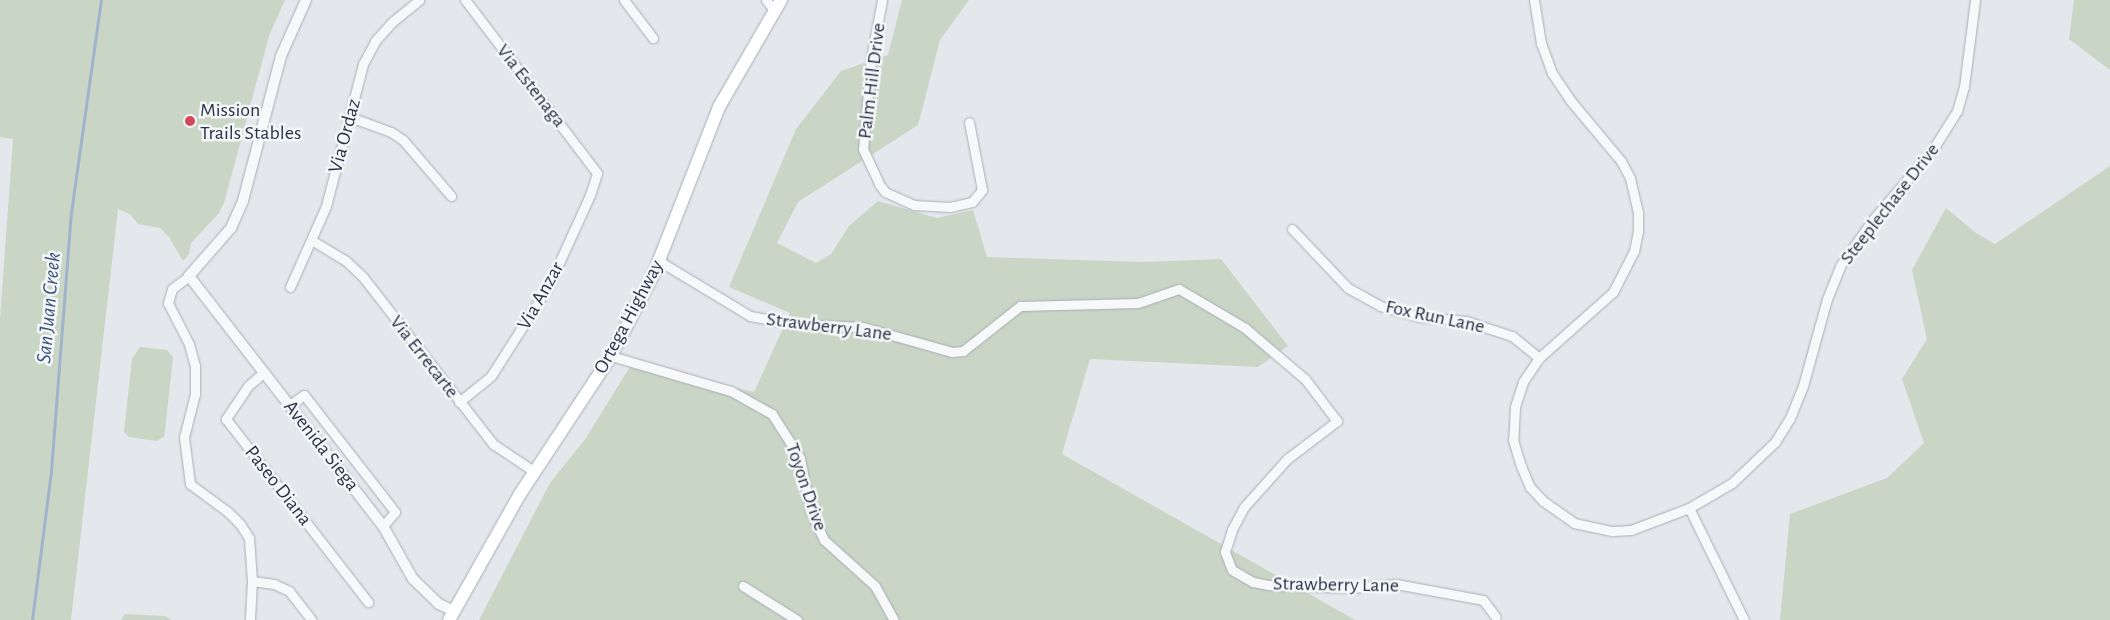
<!DOCTYPE html>
<html>
<head>
<meta charset="utf-8">
<style>
	body { margin:0 }
	#map { position:relative; width:2110px; height:620px; overflow:hidden; background:#e4e7ec; font-family:"Alegreya Sans",sans-serif }
	div>[style] { position:absolute }
	.green>* { inset:0; background:#c9d6c5 }
	.stream>* { height:2.5px; margin:-1.25px; padding:0 1.25px; transform-origin:1.25px; border-radius:1.25px; background:#9fb4cc }
	.roads { filter:drop-shadow(0 0 1px #a9aeb7) drop-shadow(0 0 1px #a9aeb7) }
	.minor>* { height:9px; margin:-4.5px; padding:0 4.5px; transform-origin:4.5px; border-radius:4.5px; background:#f7f8fa }
	.tertiary>* { height:10px; margin:-5px; padding:0 5px; transform-origin:5px; border-radius:5px; background:#f7f8fa }
	.primary>* { height:12px; margin:-6px; padding:0 6px; transform-origin:6px; border-radius:6px; background:#fff }
	.dots>* { width:14px; height:14px; translate:-50% -50%; box-sizing:border-box; border:2px solid #f4f6f9; border-radius:50% }
	span { translate:-50% -50%; white-space:nowrap; text-align:center; line-height:1.15; -webkit-text-stroke:5px #f4f6f9; paint-order:stroke }
	.street-label { font-size:20px; color:#2b3445 }
	.poi-label { font-size:20px; color:#2b3445 }
	.left { translate:0 -50%; text-align:left }
	.water-label { font-size:21px; color:#34527a; font-style:italic }
</style>
</head>
<body>
<div id="map">
	<div class="green">
		<i style="clip-path:polygon(0 0,285px 0,269px 36px,224px 203px,219px 213px,191px 243px,189px 254px,183px 261px,169px 237px,160px 228px,138px 224px,130px 214px,118px 209px,71px 620px,0 620px,0 319px,13px 139px,0 137px)"></i>
		<i style="clip-path:polygon(902px 0,969px 0,940px 40px,918px 125px,798px 202px,777px 243px,816px 263px,831px 254px,849px 226px,878px 201px,937px 218px,973px 210px,987px 257px,1143px 262px,1221px 259px,1288px 346px,1258px 367px,1090px 359px,1062px 454px,1355px 620px,479px 620px,550px 483px,586px 438px,631px 365px,754px 392px,790px 313px,729px 287px,796px 129px,841px 71px,888px 55px)"></i>
		<i style="clip-path:polygon(2074px 0,2110px 0,2110px 70px,2069px 39px)"></i>
		<i style="clip-path:polygon(2110px 166px,2110px 620px,1780px 620px,1790px 514px,1887px 478px,1924px 443px,1902px 379px,1927px 339px,1912px 270px,1946px 208px,1976px 233px,1995px 244px)"></i>
		<i style="clip-path:polygon(140px 347px,167px 350px,173px 357px,165px 431px,164px 437px,156px 441px,129px 437px,124px 432px,132px 359px)"></i>
		<i style="clip-path:polygon(125px 614px,165px 616px,172px 620px,121px 620px)"></i>
	</div>
	<div class="stream">
		<i style="left:32px;top:620px;width:150px;rotate:-82.7deg"></i>
		<i style="left:51px;top:471px;width:259px;rotate:-85.6deg"></i>
		<i style="left:71px;top:213px;width:215px;rotate:-82deg"></i>
	</div>
	<div class="roads">
		<div class="minor">
			<i style="left:624px;top:0;width:48px;rotate:52.7deg"></i>
			<i style="left:766px;top:0;width:13px;rotate:51deg"></i>
			<i style="left:882px;top:0;width:59px;rotate:100.7deg"></i>
			<i style="left:871px;top:58px;width:91px;rotate:95deg"></i>
			<i style="left:863px;top:149px;width:38px;rotate:65deg"></i>
			<i style="left:879px;top:184px;width:10px;rotate:53deg"></i>
			<i style="left:885px;top:192px;width:32px;rotate:24deg"></i>
			<i style="left:914px;top:205px;width:36px;rotate:3deg"></i>
			<i style="left:950px;top:207px;width:23px;rotate:-13deg"></i>
			<i style="left:972px;top:202px;width:16px;rotate:-50deg"></i>
			<i style="left:982px;top:190px;width:69px;rotate:-100.8deg"></i>
			<i style="left:1534px;top:0;width:44px;rotate:80.8deg"></i>
			<i style="left:1541px;top:43px;width:32px;rotate:70deg"></i>
			<i style="left:1552px;top:73px;width:32px;rotate:56deg"></i>
			<i style="left:1570px;top:100px;width:80px;rotate:50.1deg"></i>
			<i style="left:1621px;top:161px;width:19px;rotate:62deg"></i>
			<i style="left:1630px;top:178px;width:35px;rotate:77deg"></i>
			<i style="left:1638px;top:212px;width:19px;rotate:90deg"></i>
			<i style="left:1638px;top:231px;width:20px;rotate:101deg"></i>
			<i style="left:1634px;top:251px;width:46px;rotate:117.1deg"></i>
			<i style="left:1613px;top:292px;width:99px;rotate:138.3deg"></i>
			<i style="left:1539px;top:358px;width:29px;rotate:124deg"></i>
			<i style="left:1523px;top:382px;width:26px;rotate:108deg"></i>
			<i style="left:1515px;top:407px;width:33px;rotate:93deg"></i>
			<i style="left:1513px;top:440px;width:27px;rotate:73deg"></i>
			<i style="left:1521px;top:466px;width:23px;rotate:67deg"></i>
			<i style="left:1530px;top:487px;width:19px;rotate:47deg"></i>
			<i style="left:1543px;top:501px;width:38px;rotate:35deg"></i>
			<i style="left:1574px;top:523px;width:40px;rotate:12deg"></i>
			<i style="left:1613px;top:531px;width:18px;rotate:-3deg"></i>
			<i style="left:1631px;top:530px;width:62px;rotate:-20.8deg"></i>
			<i style="left:1689px;top:508px;width:50px;rotate:-30.2deg"></i>
			<i style="left:1732px;top:483px;width:59px;rotate:-43.6deg"></i>
			<i style="left:1775px;top:442px;width:28px;rotate:-58deg"></i>
			<i style="left:1790px;top:418px;width:35px;rotate:-68deg"></i>
			<i style="left:1803px;top:386px;width:90px;rotate:-74.6deg"></i>
			<i style="left:1827px;top:299px;width:35px;rotate:-68deg"></i>
			<i style="left:1840px;top:266px;width:54px;rotate:-54.8deg"></i>
			<i style="left:1871px;top:222px;width:96px;rotate:-49.7deg"></i>
			<i style="left:1933px;top:149px;width:45px;rotate:-57.7deg"></i>
			<i style="left:1957px;top:111px;width:25px;rotate:-74deg"></i>
			<i style="left:1964px;top:87px;width:88px;rotate:-82.8deg"></i>
			<i style="left:350px;top:117px;width:44px;rotate:20.1deg"></i>
			<i style="left:391px;top:132px;width:14px;rotate:34deg"></i>
			<i style="left:403px;top:140px;width:74px;rotate:49.4deg"></i>
			<i style="left:1292px;top:229px;width:81px;rotate:46.5deg"></i>
			<i style="left:1348px;top:288px;width:37px;rotate:29deg"></i>
			<i style="left:1380px;top:306px;width:41px;rotate:15.4deg"></i>
			<i style="left:1420px;top:317px;width:46px;rotate:5deg"></i>
			<i style="left:1466px;top:321px;width:48px;rotate:18.1deg"></i>
			<i style="left:1512px;top:336px;width:35px;rotate:39deg"></i>
			<i style="left:313px;top:241px;width:39px;rotate:31deg"></i>
			<i style="left:346px;top:261px;width:23px;rotate:43deg"></i>
			<i style="left:363px;top:277px;width:212px;rotate:52.1deg"></i>
			<i style="left:493px;top:444px;width:50px;rotate:33.7deg"></i>
			<i style="left:659px;top:261px;width:106px;rotate:31.1deg"></i>
			<i style="left:750px;top:316px;width:44px;rotate:10.5deg"></i>
			<i style="left:793px;top:324px;width:70px;rotate:2.5deg"></i>
			<i style="left:863px;top:327px;width:92px;rotate:15.7deg"></i>
			<i style="left:952px;top:352px;width:11px;rotate:-5deg"></i>
			<i style="left:963px;top:351px;width:73px;rotate:-38.3deg"></i>
			<i style="left:1020px;top:306px;width:118px;rotate:-1.5deg"></i>
			<i style="left:1138px;top:303px;width:43px;rotate:-18.9deg"></i>
			<i style="left:1179px;top:289px;width:77px;rotate:30.6deg"></i>
			<i style="left:1245px;top:328px;width:79px;rotate:40.4deg"></i>
			<i style="left:1305px;top:379px;width:53px;rotate:52.7deg"></i>
			<i style="left:1337px;top:421px;width:63px;rotate:142.8deg"></i>
			<i style="left:1287px;top:459px;width:64px;rotate:131.9deg"></i>
			<i style="left:1244px;top:507px;width:26px;rotate:118deg"></i>
			<i style="left:1232px;top:530px;width:23px;rotate:108deg"></i>
			<i style="left:1225px;top:552px;width:19px;rotate:69deg"></i>
			<i style="left:1232px;top:570px;width:24px;rotate:30deg"></i>
			<i style="left:1253px;top:582px;width:15px;rotate:11deg"></i>
			<i style="left:1268px;top:585px;width:83px;rotate:2.1deg"></i>
			<i style="left:1351px;top:588px;width:45px;rotate:-5.1deg"></i>
			<i style="left:1396px;top:584px;width:88px;rotate:10.4deg"></i>
			<i style="left:1483px;top:600px;width:21px;rotate:53deg"></i>
			<i style="left:189px;top:276px;width:21px;rotate:143deg"></i>
			<i style="left:172px;top:289px;width:15px;rotate:106deg"></i>
			<i style="left:168px;top:303px;width:46px;rotate:62.9deg"></i>
			<i style="left:189px;top:344px;width:23px;rotate:75deg"></i>
			<i style="left:195px;top:366px;width:28px;rotate:90deg"></i>
			<i style="left:195px;top:394px;width:44px;rotate:104.3deg"></i>
			<i style="left:184px;top:437px;width:47px;rotate:82.7deg"></i>
			<i style="left:190px;top:484px;width:47px;rotate:36.4deg"></i>
			<i style="left:228px;top:512px;width:17px;rotate:45deg"></i>
			<i style="left:240px;top:524px;width:17px;rotate:57deg"></i>
			<i style="left:249px;top:538px;width:43px;rotate:86deg"></i>
			<i style="left:252px;top:581px;width:39px;rotate:93deg"></i>
			<i style="left:290px;top:287px;width:89px;rotate:-66deg"></i>
			<i style="left:326px;top:206px;width:147px;rotate:-75.4deg"></i>
			<i style="left:363px;top:64px;width:26px;rotate:-62deg"></i>
			<i style="left:375px;top:41px;width:25px;rotate:-48deg"></i>
			<i style="left:392px;top:22px;width:35px;rotate:-39deg"></i>
			<i style="left:611px;top:356px;width:125px;rotate:16.3deg"></i>
			<i style="left:731px;top:391px;width:47px;rotate:29.3deg"></i>
			<i style="left:772px;top:414px;width:52px;rotate:57.5deg"></i>
			<i style="left:800px;top:458px;width:53px;rotate:79.1deg"></i>
			<i style="left:810px;top:510px;width:33px;rotate:65deg"></i>
			<i style="left:824px;top:540px;width:69px;rotate:42deg"></i>
			<i style="left:875px;top:586px;width:39px;rotate:61deg"></i>
			<i style="left:264px;top:372px;width:21px;rotate:139deg"></i>
			<i style="left:248px;top:386px;width:40px;rotate:124deg"></i>
			<i style="left:226px;top:419px;width:232px;rotate:52.2deg"></i>
			<i style="left:459px;top:402px;width:41px;rotate:-39.1deg"></i>
			<i style="left:491px;top:376px;width:108px;rotate:-57.5deg"></i>
			<i style="left:549px;top:285px;width:99px;rotate:-65.5deg"></i>
			<i style="left:590px;top:195px;width:23px;rotate:-72deg"></i>
			<i style="left:597px;top:173px;width:218px;rotate:-127.3deg"></i>
			<i style="left:290px;top:405px;width:17px;rotate:-36deg"></i>
			<i style="left:304px;top:395px;width:148px;rotate:52.1deg"></i>
			<i style="left:395px;top:512px;width:18px;rotate:131deg"></i>
			<i style="left:1689px;top:508px;width:125px;rotate:63.8deg"></i>
			<i style="left:252px;top:581px;width:22px;rotate:8deg"></i>
			<i style="left:274px;top:584px;width:17px;rotate:25deg"></i>
			<i style="left:289px;top:591px;width:37px;rotate:52deg"></i>
			<i style="left:743px;top:586px;width:64px;rotate:32.2deg"></i>
		</div>
		<div class="tertiary">
			<i style="left:306px;top:0;width:61px;rotate:114.1deg"></i>
			<i style="left:281px;top:56px;width:150px;rotate:104.7deg"></i>
			<i style="left:243px;top:201px;width:30px;rotate:114deg"></i>
			<i style="left:231px;top:228px;width:64px;rotate:131.2deg"></i>
			<i style="left:189px;top:276px;width:316px;rotate:52.2deg"></i>
			<i style="left:383px;top:526px;width:61px;rotate:60.5deg"></i>
			<i style="left:413px;top:579px;width:36px;rotate:44deg"></i>
			<i style="left:439px;top:604px;width:17px;rotate:25deg"></i>
		</div>
		<div class="primary">
			<i style="left:449px;top:620px;width:145px;rotate:-60.6deg"></i>
			<i style="left:520px;top:494px;width:165px;rotate:-56.6deg"></i>
			<i style="left:611px;top:356px;width:93px;rotate:-62.6deg"></i>
			<i style="left:654px;top:273px;width:178px;rotate:-68.6deg"></i>
			<i style="left:719px;top:107px;width:124px;rotate:-59.9deg"></i>
		</div>
	</div>
	<div class="dots">
		<i style="left:190px;top:121px;background:#d1495b"></i>
	</div>
	<div class="street-label">
		<span style="left:872px;top:81px;rotate:-83deg">Palm Hill Drive</span>
		<span style="left:531px;top:86px;rotate:52deg">Via Estenaga</span>
		<span style="left:345px;top:136px;rotate:-75deg">Via Ordaz</span>
		<span style="left:1890px;top:204px;rotate:-52deg">Steeplechase Drive</span>
		<span style="left:541px;top:296px;rotate:-61deg">Via Anzar</span>
		<span style="left:629px;top:317px;rotate:-62deg">Ortega Highway</span>
		<span style="left:1435px;top:317px;rotate:12deg">Fox Run Lane</span>
		<span style="left:829px;top:327px;rotate:7deg">Strawberry Lane</span>
		<span style="left:424px;top:357px;rotate:52deg">Via Errecarte</span>
		<span style="left:321px;top:446px;rotate:52deg">Avenida Siega</span>
		<span style="left:278px;top:486px;rotate:52deg">Paseo Diana</span>
		<span style="left:806px;top:487px;rotate:71deg">Toyon Drive</span>
		<span style="left:1336px;top:585px;rotate:1deg">Strawberry Lane</span>
	</div>
	<div class="poi-label">
		<span class="left" style="left:200px;top:122px">Mission<br>Trails Stables</span>
	</div>
	<div class="water-label">
		<span style="left:49px;top:308px;rotate:-85deg">San Juan Creek</span>
	</div>
</div>
</body>
</html>
